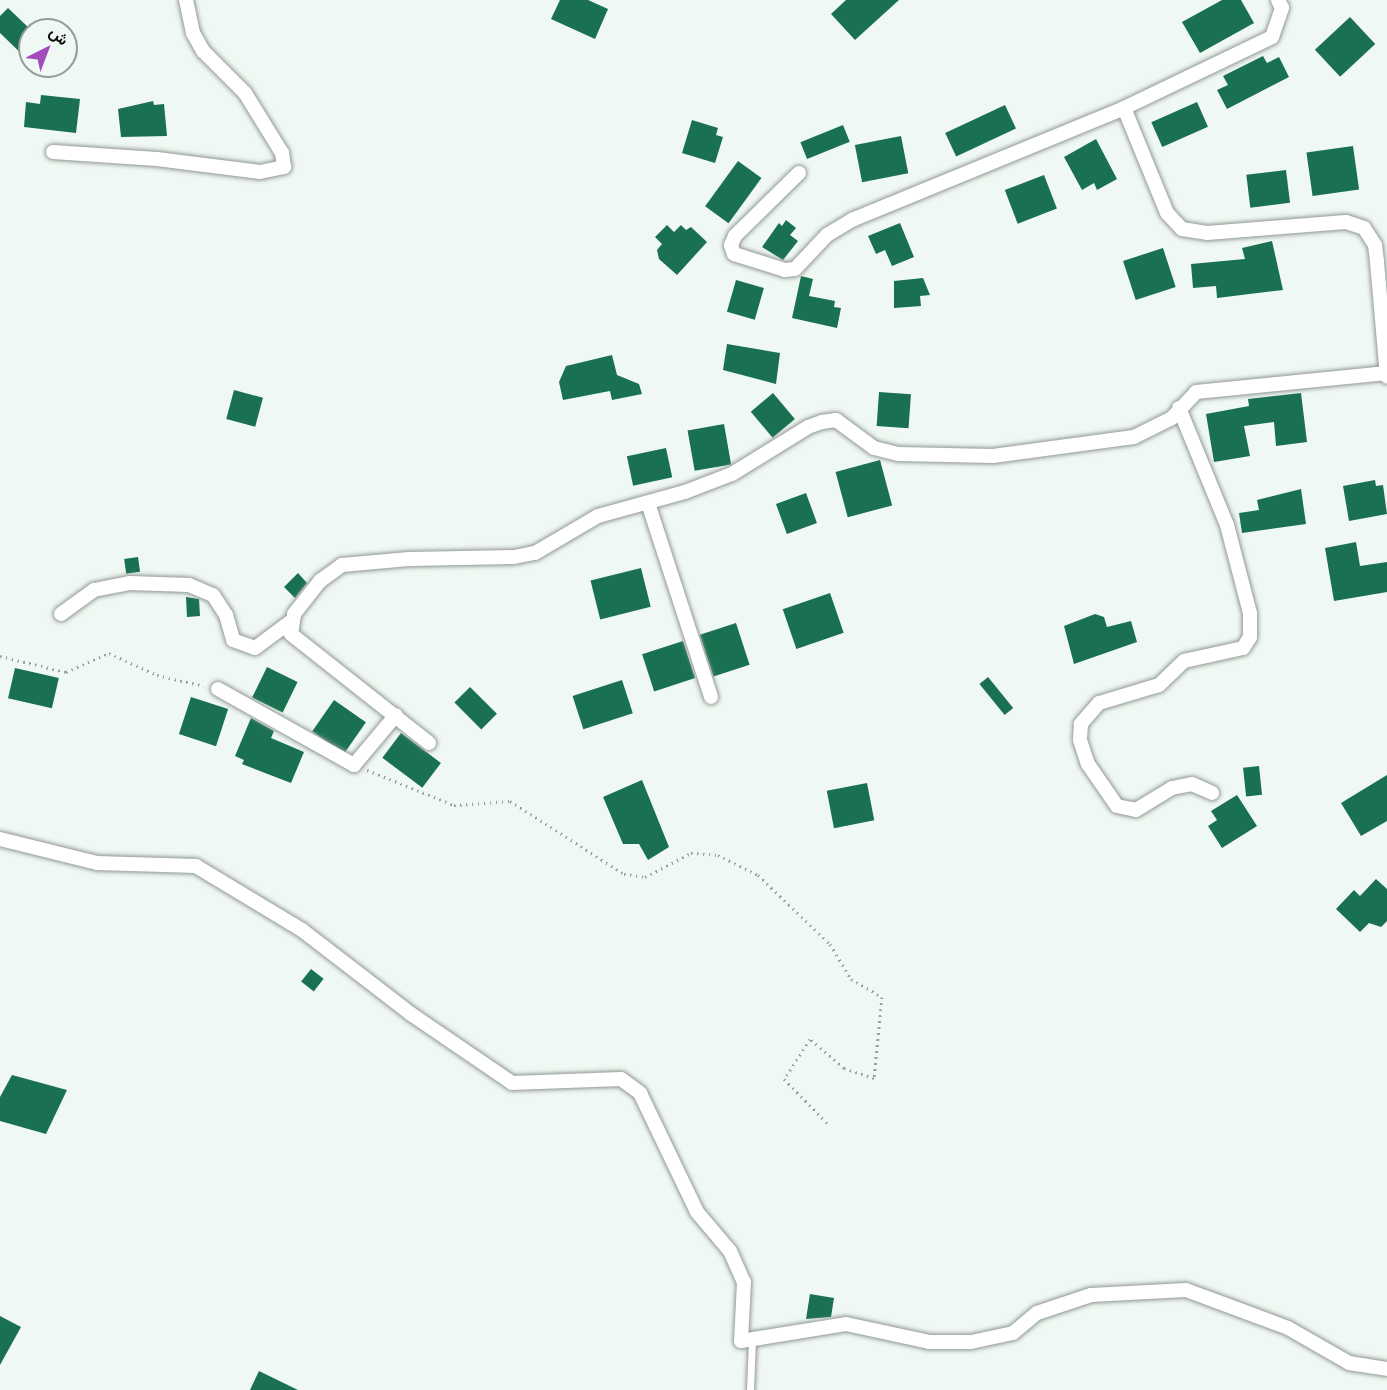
<!DOCTYPE html>
<html>
<head>
<meta charset="utf-8">
<style>
	body { margin:0 }
	#map { position:relative; width:1387px; height:1390px; overflow:hidden; background:#f0f8f3; font-family:"Nunito Sans",Vazirmatn,sans-serif }
	div>[style] { position:absolute }
	.building>* { inset:0; background:#197151; transform-origin:0 0 }
	.path>* { height:3px; margin-top:-1.5px; transform-origin:0; background:repeating-linear-gradient(90deg,#9aa09c 0 1.5px,transparent 0 6px) }
	.roads { filter:drop-shadow(0 0 2px #929995) drop-shadow(0 0 2px #929995) }
	.service>* { height:7px; margin:-3.5px; padding:0 3.5px; transform-origin:3.5px; border-radius:3.5px; background:#fff }
	.minor>* { height:14px; margin:-7px; padding:0 7px; transform-origin:7px; border-radius:7px; background:#fff }
	span { translate:-50% -50%; white-space:nowrap; text-align:center; line-height:1.15; -webkit-text-stroke:4.5px #f0f8f3; paint-order:stroke }
	.north { position:absolute; left:18px; top:18px; width:60px; height:60px; box-sizing:border-box; background:#f0f8f3; border:2px solid #949a96; border-radius:50%; rotate:42deg; font-size:16px; font-weight:700; line-height:24px; text-align:center; color:#0a0d0b }
	.north::after { content:''; display:block; margin:auto; width:21px; height:27px; background:#a14cba; clip-path:polygon(50% 0,100% 100%,50% 72%,0 100%) }
</style>
</head>
<body>
<div id="map">
	<div class="building">
		<i style="clip-path:polygon(560px 0,588px 0,608px 9px,595px 39px,551px 19px)"></i>
		<i style="clip-path:polygon(846px 0,899px 0,855px 40px,831px 14px)"></i>
		<i style="clip-path:polygon(1222px 0,1241px 0,1254px 23px,1200px 53px,1182px 22px)"></i>
		<i style="clip-path:polygon(8px 8px,30px 29px,30px 62px,0 33px,0 16px)"></i>
		<i style="left:1350px;top:17px;width:37px;height:48px;rotate:47deg"></i>
		<i style="clip-path:polygon(1263px 56px,1267px 63px,1279px 57px,1289px 77px,1227px 109px,1217px 90px,1228px 85px,1223px 76px)"></i>
		<i style="clip-path:polygon(41px 95px,80px 99px,76px 133px,24px 127px,26px 102px,40px 104px)"></i>
		<i style="clip-path:polygon(153px 101px,154px 105px,164px 104px,167px 136px,121px 137px,118px 109px)"></i>
		<i style="left:1197px;top:102px;width:27px;height:50px;rotate:66deg"></i>
		<i style="left:1005px;top:105px;width:26px;height:66px;rotate:65deg"></i>
		<i style="clip-path:polygon(692px 120px,718px 128px,716px 135px,723px 137px,715px 163px,682px 153px)"></i>
		<i style="left:843px;top:125px;width:18px;height:46px;rotate:68deg"></i>
		<i style="left:901px;top:136px;width:38px;height:47px;rotate:79deg"></i>
		<i style="clip-path:polygon(1096px 139px,1117px 179px,1097px 190px,1094px 183px,1082px 190px,1064px 157px)"></i>
		<i style="left:1353px;top:146px;width:44px;height:47px;rotate:82deg"></i>
		<i style="left:738px;top:161px;width:29px;height:56px;rotate:36deg"></i>
		<i style="left:1286px;top:170px;width:33px;height:40px;rotate:83deg"></i>
		<i style="left:1044px;top:175px;width:36px;height:42px;rotate:69deg"></i>
		<i style="clip-path:polygon(786px 220px,796px 228px,790px 235px,798px 241px,783px 260px,762px 247px,779px 223px,782px 226px)"></i>
		<i style="clip-path:polygon(900px 223px,914px 257px,892px 266px,885px 250px,876px 254px,868px 236px)"></i>
		<i style="clip-path:polygon(667px 225px,674px 232px,681px 225px,686px 230px,691px 227px,707px 242px,677px 275px,659px 259px,657px 250px,662px 244px,655px 237px)"></i>
		<i style="clip-path:polygon(1272px 241px,1283px 290px,1217px 298px,1216px 286px,1193px 288px,1191px 264px,1245px 259px,1242px 248px)"></i>
		<i style="left:1163px;top:248px;width:41px;height:42px;rotate:72deg"></i>
		<i style="clip-path:polygon(801px 276px,813px 279px,809px 296px,835px 301px,834px 307px,841px 308px,837px 328px,792px 318px)"></i>
		<i style="clip-path:polygon(923px 278px,930px 295px,920px 296px,921px 306px,894px 308px,894px 281px)"></i>
		<i style="left:736px;top:280px;width:29px;height:33px;rotate:16deg"></i>
		<i style="clip-path:polygon(727px 344px,780px 353px,776px 384px,723px 370px)"></i>
		<i style="clip-path:polygon(612px 355px,617px 375px,639px 384px,642px 394px,612px 400px,610px 391px,563px 400px,559px 382px,566px 366px)"></i>
		<i style="left:234px;top:390px;width:30px;height:30px;rotate:15deg"></i>
		<i style="left:879px;top:392px;width:32px;height:34px;rotate:4deg"></i>
		<i style="left:773px;top:393px;width:34px;height:29px;rotate:50deg"></i>
		<i style="clip-path:polygon(1301px 393px,1307px 442px,1276px 446px,1274px 422px,1244px 426px,1250px 456px,1214px 462px,1206px 414px,1249px 406px,1248px 399px)"></i>
		<i style="left:724px;top:424px;width:41px;height:37px;rotate:80deg"></i>
		<i style="left:666px;top:448px;width:30px;height:40px;rotate:78deg"></i>
		<i style="left:880px;top:460px;width:47px;height:46px;rotate:75deg"></i>
		<i style="clip-path:polygon(1375px 480px,1376px 486px,1383px 485px,1387px 514px,1349px 521px,1343px 486px)"></i>
		<i style="clip-path:polygon(1301px 489px,1306px 524px,1242px 533px,1239px 513px,1259px 510px,1257px 500px)"></i>
		<i style="left:806px;top:493px;width:32px;height:32px;rotate:70deg"></i>
		<i style="clip-path:polygon(1356px 542px,1360px 566px,1387px 562px,1387px 592px,1334px 601px,1325px 548px)"></i>
		<i style="left:138px;top:557px;width:15px;height:14px;rotate:82deg"></i>
		<i style="left:641px;top:568px;width:40px;height:52px;rotate:76deg"></i>
		<i style="clip-path:polygon(298px 573px,307px 583px,295px 598px,284px 587px)"></i>
		<i style="left:830px;top:593px;width:42px;height:50px;rotate:71deg"></i>
		<i style="clip-path:polygon(186px 597px,199px 599px,200px 616px,187px 617px)"></i>
		<i style="clip-path:polygon(1095px 614px,1104px 617px,1107px 627px,1131px 621px,1137px 642px,1074px 664px,1064px 626px)"></i>
		<i style="left:736px;top:623px;width:44px;height:38px;rotate:72deg"></i>
		<i style="left:683px;top:641px;width:39px;height:43px;rotate:72deg"></i>
		<i style="left:267px;top:667px;width:34px;height:34px;rotate:26deg"></i>
		<i style="left:15px;top:668px;width:45px;height:31px;rotate:13deg"></i>
		<i style="left:988px;top:677px;width:40px;height:11px;rotate:51deg"></i>
		<i style="left:622px;top:680px;width:35px;height:52px;rotate:72deg"></i>
		<i style="left:470px;top:687px;width:38px;height:22px;rotate:45deg"></i>
		<i style="left:191px;top:697px;width:39px;height:39px;rotate:18deg"></i>
		<i style="left:334px;top:700px;width:39px;height:38px;rotate:35deg"></i>
		<i style="clip-path:polygon(251px 718px,274px 731px,271px 738px,304px 752px,291px 783px,242px 764px,244px 760px,235px 756px)"></i>
		<i style="left:401px;top:733px;width:50px;height:31px;rotate:37deg"></i>
		<i style="left:1259px;top:766px;width:29px;height:16px;rotate:84deg"></i>
		<i style="clip-path:polygon(1387px 775px,1387px 821px,1361px 836px,1341px 803px)"></i>
		<i style="clip-path:polygon(642px 780px,669px 847px,648px 860px,639px 844px,623px 844px,603px 797px)"></i>
		<i style="left:867px;top:783px;width:38px;height:41px;rotate:79deg"></i>
		<i style="clip-path:polygon(1237px 795px,1257px 826px,1222px 848px,1208px 826px,1217px 820px,1211px 811px)"></i>
		<i style="clip-path:polygon(1376px 879px,1387px 889px,1387px 921px,1381px 927px,1369px 923px,1360px 932px,1336px 909px,1354px 890px,1360px 896px)"></i>
		<i style="left:311px;top:969px;width:16px;height:16px;rotate:38deg"></i>
		<i style="clip-path:polygon(12px 1075px,67px 1090px,46px 1134px,0 1121px,0 1097px)"></i>
		<i style="clip-path:polygon(810px 1294px,834px 1298px,831px 1317px,806px 1319px)"></i>
		<i style="clip-path:polygon(0 1316px,21px 1327px,0 1365px)"></i>
		<i style="clip-path:polygon(259px 1371px,298px 1390px,250px 1390px)"></i>
	</div>
	<div class="path">
		<i style="left:0;top:656px;width:68px;rotate:13.6deg"></i>
		<i style="left:66px;top:672px;width:47px;rotate:-23.8deg"></i>
		<i style="left:109px;top:653px;width:53px;rotate:24.6deg"></i>
		<i style="left:157px;top:675px;width:48px;rotate:13.2deg"></i>
		<i style="left:367px;top:770px;width:94px;rotate:21.9deg"></i>
		<i style="left:454px;top:805px;width:56px;rotate:-4.1deg"></i>
		<i style="left:510px;top:801px;width:135px;rotate:32.6deg"></i>
		<i style="left:624px;top:874px;width:21px;rotate:8deg"></i>
		<i style="left:645px;top:877px;width:52px;rotate:-27.6deg"></i>
		<i style="left:691px;top:853px;width:27px;rotate:4deg"></i>
		<i style="left:718px;top:855px;width:45px;rotate:26.6deg"></i>
		<i style="left:758px;top:875px;width:100px;rotate:43.8deg"></i>
		<i style="left:830px;top:944px;width:41px;rotate:59deg"></i>
		<i style="left:851px;top:979px;width:36px;rotate:30deg"></i>
		<i style="left:882px;top:997px;width:81px;rotate:95.6deg"></i>
		<i style="left:874px;top:1078px;width:32px;rotate:-162deg"></i>
		<i style="left:844px;top:1068px;width:45px;rotate:-139.5deg"></i>
		<i style="left:810px;top:1039px;width:48px;rotate:123deg"></i>
		<i style="left:784px;top:1079px;width:64px;rotate:45.6deg"></i>
	</div>
	<div class="roads">
		<div class="service">
			<i style="left:750px;top:1390px;width:50px;rotate:-87.7deg"></i>
		</div>
		<div class="minor">
			<i style="left:1124px;top:108px;width:113px;rotate:67.7deg"></i>
			<i style="left:1167px;top:213px;width:22px;rotate:47deg"></i>
			<i style="left:1182px;top:229px;width:25px;rotate:9deg"></i>
			<i style="left:1207px;top:233px;width:139px;rotate:-4.5deg"></i>
			<i style="left:1346px;top:222px;width:19px;rotate:18deg"></i>
			<i style="left:1364px;top:228px;width:20px;rotate:57deg"></i>
			<i style="left:1375px;top:245px;width:17px;rotate:83deg"></i>
			<i style="left:1377px;top:262px;width:115px;rotate:85deg"></i>
			<i style="left:53px;top:152px;width:104px;rotate:3.9deg"></i>
			<i style="left:157px;top:159px;width:104px;rotate:7.2deg"></i>
			<i style="left:260px;top:172px;width:25px;rotate:-12deg"></i>
			<i style="left:284px;top:167px;width:14px;rotate:-98deg"></i>
			<i style="left:282px;top:153px;width:70px;rotate:-121.7deg"></i>
			<i style="left:245px;top:93px;width:59px;rotate:-135deg"></i>
			<i style="left:203px;top:51px;width:21px;rotate:-119deg"></i>
			<i style="left:193px;top:33px;width:34px;rotate:-102deg"></i>
			<i style="left:799px;top:173px;width:90px;rotate:135.5deg"></i>
			<i style="left:735px;top:236px;width:10px;rotate:114deg"></i>
			<i style="left:731px;top:245px;width:9px;rotate:72deg"></i>
			<i style="left:734px;top:254px;width:53px;rotate:17.4deg"></i>
			<i style="left:785px;top:270px;width:10px;rotate:-6deg"></i>
			<i style="left:795px;top:269px;width:47px;rotate:-46.7deg"></i>
			<i style="left:827px;top:235px;width:31px;rotate:-31deg"></i>
			<i style="left:854px;top:219px;width:292px;rotate:-22.3deg"></i>
			<i style="left:1124px;top:108px;width:164px;rotate:-25.6deg"></i>
			<i style="left:1272px;top:37px;width:31px;rotate:-71deg"></i>
			<i style="left:1282px;top:8px;width:9px;rotate:-117deg"></i>
			<i style="left:1179px;top:408px;width:126px;rotate:67.7deg"></i>
			<i style="left:1227px;top:525px;width:91px;rotate:75.4deg"></i>
			<i style="left:1250px;top:613px;width:24px;rotate:90deg"></i>
			<i style="left:1250px;top:637px;width:13px;rotate:122deg"></i>
			<i style="left:1243px;top:648px;width:60px;rotate:167.6deg"></i>
			<i style="left:1184px;top:661px;width:35px;rotate:136deg"></i>
			<i style="left:1159px;top:685px;width:63px;rotate:163.3deg"></i>
			<i style="left:1099px;top:703px;width:28px;rotate:131deg"></i>
			<i style="left:1081px;top:724px;width:16px;rotate:94deg"></i>
			<i style="left:1080px;top:740px;width:25px;rotate:72deg"></i>
			<i style="left:1088px;top:764px;width:51px;rotate:55.4deg"></i>
			<i style="left:1117px;top:806px;width:19px;rotate:12deg"></i>
			<i style="left:1136px;top:810px;width:42px;rotate:-31.4deg"></i>
			<i style="left:1172px;top:788px;width:20px;rotate:-11deg"></i>
			<i style="left:1192px;top:784px;width:22px;rotate:24deg"></i>
			<i style="left:648px;top:503px;width:204px;rotate:72deg"></i>
			<i style="left:61px;top:614px;width:41px;rotate:-36deg"></i>
			<i style="left:94px;top:590px;width:37px;rotate:-11deg"></i>
			<i style="left:130px;top:583px;width:59px;rotate:1.9deg"></i>
			<i style="left:189px;top:585px;width:26px;rotate:23deg"></i>
			<i style="left:213px;top:595px;width:24px;rotate:57deg"></i>
			<i style="left:226px;top:615px;width:26px;rotate:74deg"></i>
			<i style="left:233px;top:640px;width:23px;rotate:20deg"></i>
			<i style="left:255px;top:648px;width:44px;rotate:-36.6deg"></i>
			<i style="left:218px;top:689px;width:156px;rotate:29.2deg"></i>
			<i style="left:354px;top:765px;width:65px;rotate:-50deg"></i>
			<i style="left:429px;top:743px;width:176px;rotate:-141.7deg"></i>
			<i style="left:291px;top:634px;width:20px;rotate:-81deg"></i>
			<i style="left:294px;top:614px;width:42px;rotate:-51.8deg"></i>
			<i style="left:320px;top:581px;width:27px;rotate:-36deg"></i>
			<i style="left:342px;top:565px;width:67px;rotate:-5.1deg"></i>
			<i style="left:409px;top:559px;width:105px;rotate:-1.1deg"></i>
			<i style="left:514px;top:557px;width:21px;rotate:-11deg"></i>
			<i style="left:535px;top:553px;width:73px;rotate:-30.4deg"></i>
			<i style="left:598px;top:516px;width:90px;rotate:-15.4deg"></i>
			<i style="left:685px;top:492px;width:50px;rotate:-21deg"></i>
			<i style="left:732px;top:474px;width:89px;rotate:-31.7deg"></i>
			<i style="left:808px;top:427px;width:15px;rotate:-20deg"></i>
			<i style="left:822px;top:422px;width:14px;rotate:-8deg"></i>
			<i style="left:836px;top:420px;width:47px;rotate:36.4deg"></i>
			<i style="left:874px;top:448px;width:25px;rotate:14deg"></i>
			<i style="left:898px;top:454px;width:95px;rotate:1.2deg"></i>
			<i style="left:993px;top:456px;width:142px;rotate:-7.7deg"></i>
			<i style="left:1134px;top:437px;width:42px;rotate:-26.6deg"></i>
			<i style="left:1172px;top:418px;width:35px;rotate:-47deg"></i>
			<i style="left:1196px;top:392px;width:192px;rotate:-5.7deg"></i>
			<i style="left:0;top:839px;width:100px;rotate:13.9deg"></i>
			<i style="left:97px;top:863px;width:99px;rotate:1.7deg"></i>
			<i style="left:196px;top:866px;width:124px;rotate:31.1deg"></i>
			<i style="left:302px;top:930px;width:138px;rotate:37.6deg"></i>
			<i style="left:411px;top:1014px;width:122px;rotate:34.3deg"></i>
			<i style="left:512px;top:1083px;width:109px;rotate:-2.1deg"></i>
			<i style="left:621px;top:1079px;width:24px;rotate:36deg"></i>
			<i style="left:640px;top:1093px;width:132px;rotate:64.4deg"></i>
			<i style="left:697px;top:1212px;width:51px;rotate:49.8deg"></i>
			<i style="left:730px;top:1251px;width:34px;rotate:66deg"></i>
			<i style="left:744px;top:1282px;width:59px;rotate:92.9deg"></i>
			<i style="left:741px;top:1341px;width:106px;rotate:-9.2deg"></i>
			<i style="left:846px;top:1324px;width:85px;rotate:12.2deg"></i>
			<i style="left:929px;top:1342px;width:42px"></i>
			<i style="left:971px;top:1342px;width:43px;rotate:-12.1deg"></i>
			<i style="left:1013px;top:1333px;width:31px;rotate:-40deg"></i>
			<i style="left:1037px;top:1313px;width:57px;rotate:-18.4deg"></i>
			<i style="left:1091px;top:1295px;width:95px;rotate:-3deg"></i>
			<i style="left:1186px;top:1290px;width:109px;rotate:20.4deg"></i>
			<i style="left:1288px;top:1328px;width:70px;rotate:29.8deg"></i>
			<i style="left:1349px;top:1363px;width:38px;rotate:9deg"></i>
		</div>
	</div>
	<div class="north">ش</div>
</div>
</body>
</html>
